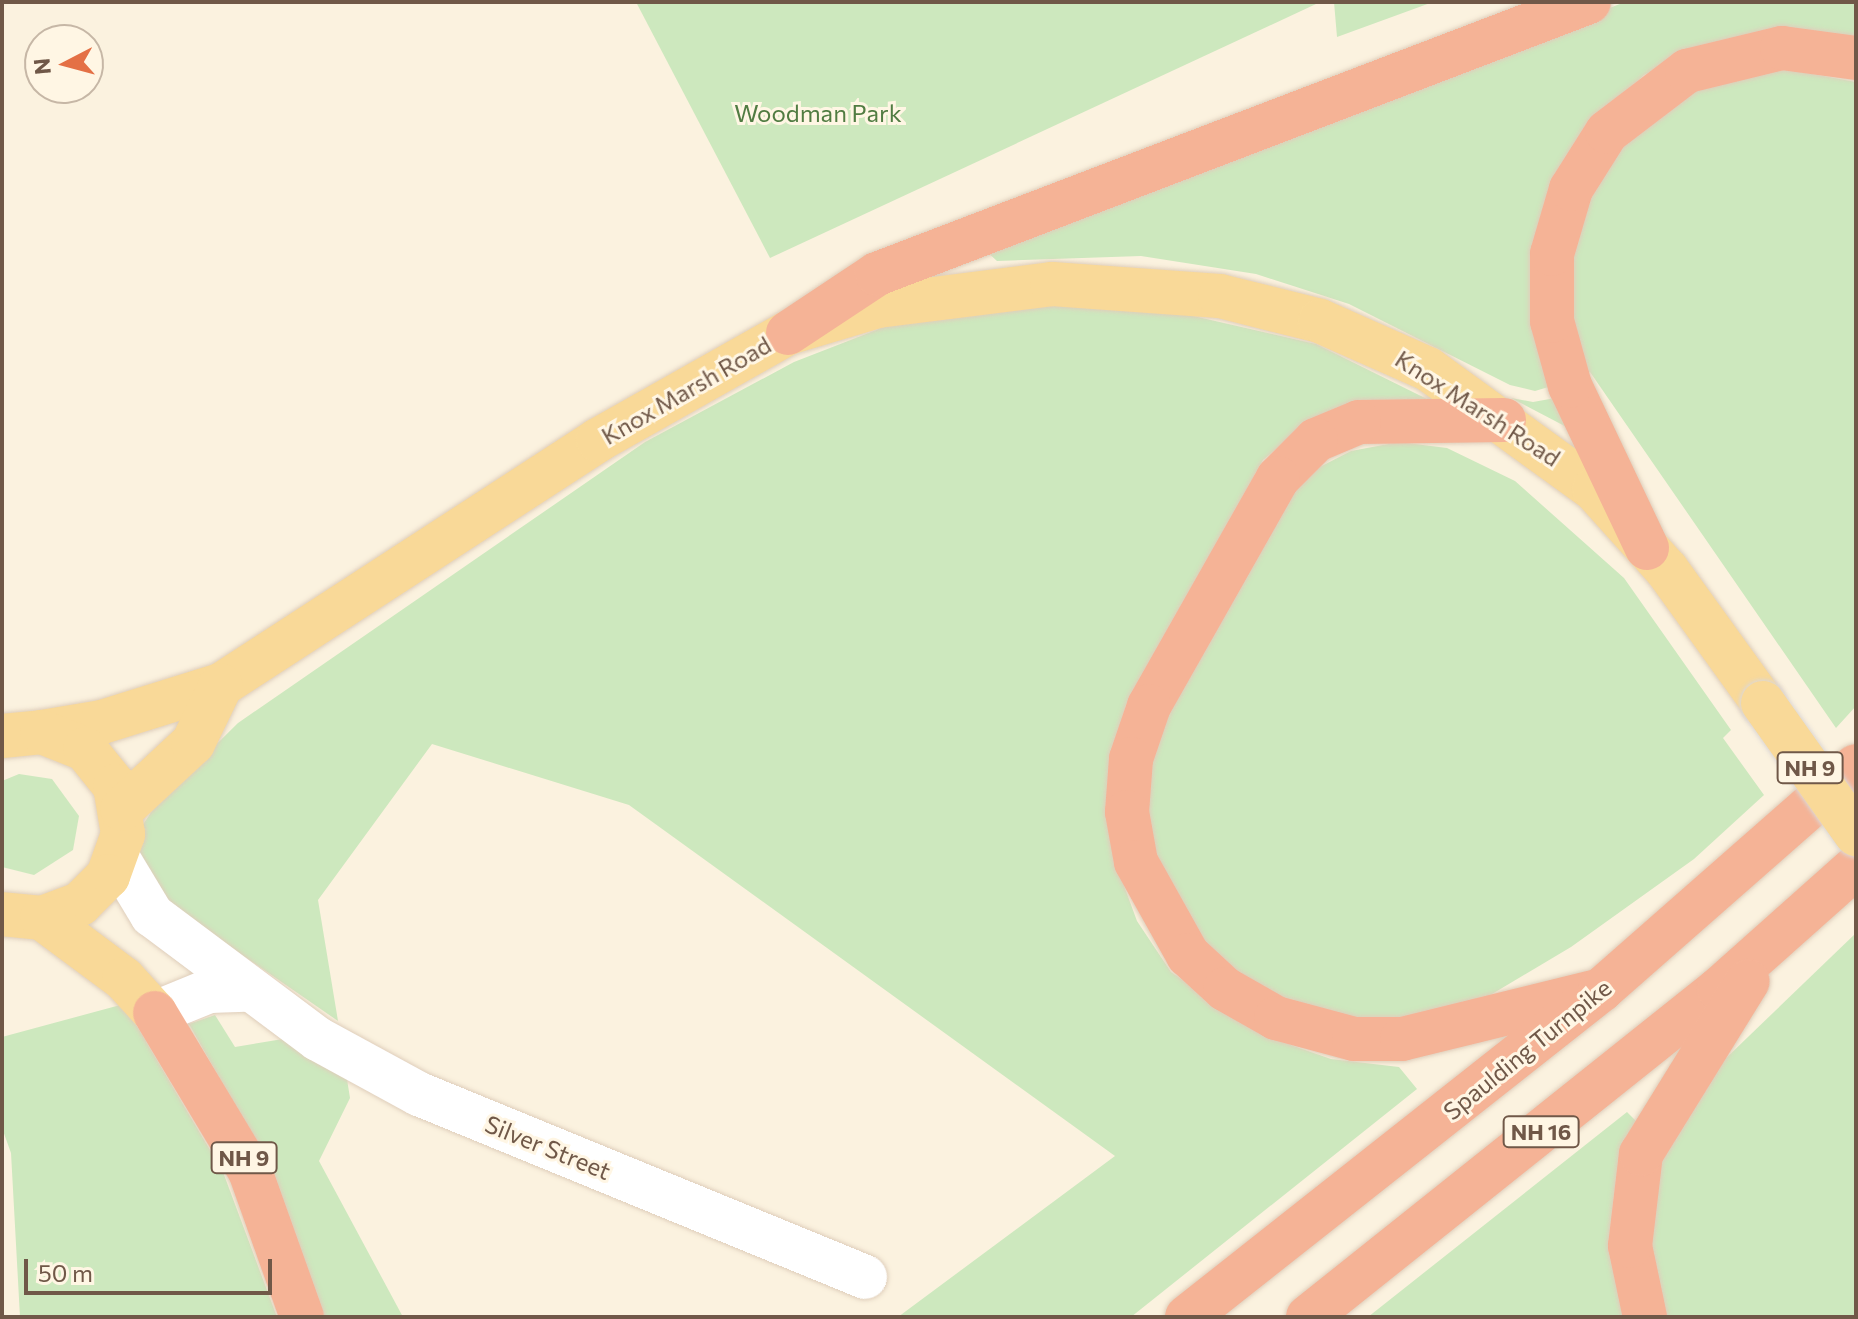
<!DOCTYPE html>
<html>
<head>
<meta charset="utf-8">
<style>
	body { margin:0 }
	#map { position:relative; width:1858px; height:1319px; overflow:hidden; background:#fbf2df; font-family:Commissioner,sans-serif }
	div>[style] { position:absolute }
	.green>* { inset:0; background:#cde8be }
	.roads { filter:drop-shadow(0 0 2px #dfcebb) drop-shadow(0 0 2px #dfcebb) }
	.minor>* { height:44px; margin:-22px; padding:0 22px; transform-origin:22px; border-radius:22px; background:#fff }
	.major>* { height:44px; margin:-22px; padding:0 22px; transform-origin:22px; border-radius:22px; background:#f9d998 }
	.highway>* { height:44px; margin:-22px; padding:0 22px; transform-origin:22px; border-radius:22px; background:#f5b396 }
	.bridges { filter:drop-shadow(0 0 2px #ddd7d3) drop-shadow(0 0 2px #ddd7d3) }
	.major-bridge>* { height:44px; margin:-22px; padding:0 22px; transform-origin:22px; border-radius:22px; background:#f9d998 }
	span { translate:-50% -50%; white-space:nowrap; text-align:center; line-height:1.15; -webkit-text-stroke:6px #fff6e4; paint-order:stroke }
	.shield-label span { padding:2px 6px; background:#fff6e4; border:2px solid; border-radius:6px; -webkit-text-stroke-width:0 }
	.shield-label { font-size:22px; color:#705848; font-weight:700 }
	.park-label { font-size:24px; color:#517c42 }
	.street-label { font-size:24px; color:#705848 }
	.frame { position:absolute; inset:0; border:4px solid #705848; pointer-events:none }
	.north { position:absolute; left:24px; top:24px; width:80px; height:80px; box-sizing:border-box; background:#fff6e4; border:2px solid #c6b7a6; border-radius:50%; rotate:264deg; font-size:22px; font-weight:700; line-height:32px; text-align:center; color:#705848 }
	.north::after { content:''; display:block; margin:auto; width:28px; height:36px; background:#e47045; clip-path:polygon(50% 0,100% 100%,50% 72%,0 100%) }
	.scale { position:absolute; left:24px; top:1259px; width:248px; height:36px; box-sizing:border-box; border:4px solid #705848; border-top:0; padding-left:10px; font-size:24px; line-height:28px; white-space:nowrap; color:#705848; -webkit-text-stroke:6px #fff6e4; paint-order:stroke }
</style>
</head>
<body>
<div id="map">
	<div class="green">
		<i style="clip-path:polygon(636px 2px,1316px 2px,1316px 4px,770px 258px)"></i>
		<i style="clip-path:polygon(1334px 2px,1433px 2px,1337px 37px)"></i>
		<i style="clip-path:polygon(1625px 2px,1856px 2px,1856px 40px,1772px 31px,1705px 44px,1644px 75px,1593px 121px,1555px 385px,1535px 391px,1510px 385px,1349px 304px,1256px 274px,1141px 256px,997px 261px,984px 249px)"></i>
		<i style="clip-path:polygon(1791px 70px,1856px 82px,1856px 706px,1836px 728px,1590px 372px,1581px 375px,1564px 292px,1592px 182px,1649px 113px,1729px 73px)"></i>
		<i style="clip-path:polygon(1057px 301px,1189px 315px,1316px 344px,1427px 399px,1307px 423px,1263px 460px,1126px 705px,1117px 735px,1116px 864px,1137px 921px,1171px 972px,1265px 1036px,1331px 1059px,1399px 1067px,1417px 1089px,1131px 1317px,898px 1317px,1115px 1156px,629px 805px,432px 744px,318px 900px,338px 1021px,145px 888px,136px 835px,158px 802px,238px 723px,645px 442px,794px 362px,889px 325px)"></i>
		<i style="clip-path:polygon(1561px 397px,1578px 433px,1511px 398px,1533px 402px)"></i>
		<i style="clip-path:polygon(1399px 442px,1447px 448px,1515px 481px,1624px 578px,1731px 730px,1723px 738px,1764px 795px,1694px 859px,1571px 947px,1477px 1003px,1383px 1023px,1296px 1009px,1214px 959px,1151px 845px,1147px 796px,1156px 738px,1234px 576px,1308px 473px,1351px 451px)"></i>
		<i style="clip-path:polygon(19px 774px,52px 779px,79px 816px,73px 850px,34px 875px,2px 867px,2px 781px)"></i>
		<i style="clip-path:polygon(1856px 933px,1856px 1317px,1657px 1317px,1637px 1210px,1695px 1088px)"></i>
		<i style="clip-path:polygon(124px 1004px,223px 1172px,277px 1317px,20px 1317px,11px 1153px,2px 1128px,2px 1037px)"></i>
		<i style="clip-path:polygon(215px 1015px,235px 1047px,289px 1038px,346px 1073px,350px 1098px,319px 1161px,403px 1317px,319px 1317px,224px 1086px,189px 1024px)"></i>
		<i style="clip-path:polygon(1627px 1112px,1638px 1123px,1616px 1178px,1609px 1236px,1623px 1317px,1368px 1317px)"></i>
	</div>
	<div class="roads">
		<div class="minor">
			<i style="left:117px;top:857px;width:68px;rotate:58.9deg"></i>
			<i style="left:152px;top:915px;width:207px;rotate:36.8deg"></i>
			<i style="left:318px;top:1039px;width:115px;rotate:28.6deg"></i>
			<i style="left:419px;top:1094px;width:482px;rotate:22.3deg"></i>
			<i style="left:155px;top:1013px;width:58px;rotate:-22.2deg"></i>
			<i style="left:209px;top:991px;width:36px;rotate:-2deg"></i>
		</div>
		<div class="major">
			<i style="left:42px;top:732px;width:61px;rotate:-9.5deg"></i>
			<i style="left:102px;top:722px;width:125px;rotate:-17.3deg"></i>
			<i style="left:221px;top:685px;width:450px;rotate:-33deg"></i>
			<i style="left:598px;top:440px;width:218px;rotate:-29.4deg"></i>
			<i style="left:788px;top:333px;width:94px;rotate:-16.7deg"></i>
			<i style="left:878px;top:306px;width:175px;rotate:-7.2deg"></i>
			<i style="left:1052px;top:284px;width:168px;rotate:4.1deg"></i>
			<i style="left:1220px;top:296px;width:103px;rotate:14deg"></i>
			<i style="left:1320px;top:321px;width:118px;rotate:24deg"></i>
			<i style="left:1428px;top:369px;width:205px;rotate:35.9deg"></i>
			<i style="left:1594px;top:489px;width:109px;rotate:48deg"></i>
			<i style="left:1667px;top:570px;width:164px;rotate:54.2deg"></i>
			<i style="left:2px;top:736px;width:40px;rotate:-5.7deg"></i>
			<i style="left:42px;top:732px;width:46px;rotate:21.6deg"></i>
			<i style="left:85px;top:749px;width:48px;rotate:51deg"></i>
			<i style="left:115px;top:786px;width:49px;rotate:80.5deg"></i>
			<i style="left:123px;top:834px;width:45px;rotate:109.7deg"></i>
			<i style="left:108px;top:876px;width:40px;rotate:135deg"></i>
			<i style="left:80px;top:904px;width:40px;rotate:159.8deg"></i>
			<i style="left:42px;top:918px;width:40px;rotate:-174.3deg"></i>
			<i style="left:122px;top:809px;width:97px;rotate:-42.9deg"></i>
			<i style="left:193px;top:743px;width:64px;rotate:-64.2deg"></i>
			<i style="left:42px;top:918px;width:102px;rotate:36.6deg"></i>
			<i style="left:124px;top:979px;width:46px;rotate:47.6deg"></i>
		</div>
		<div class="highway">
			<i style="left:788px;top:333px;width:107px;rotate:-33.5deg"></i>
			<i style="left:877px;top:274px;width:762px;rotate:-20.91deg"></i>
			<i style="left:1504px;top:420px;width:145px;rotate:179.2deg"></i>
			<i style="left:1359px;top:422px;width:47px;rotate:157.3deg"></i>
			<i style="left:1316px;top:440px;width:54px;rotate:135deg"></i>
			<i style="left:1278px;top:478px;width:262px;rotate:119.5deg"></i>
			<i style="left:1149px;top:706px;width:56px;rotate:108.8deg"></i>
			<i style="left:1131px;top:759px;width:53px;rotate:94.3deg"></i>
			<i style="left:1127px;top:812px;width:51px;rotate:79.8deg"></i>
			<i style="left:1136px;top:862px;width:107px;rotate:60.8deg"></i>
			<i style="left:1188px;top:955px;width:50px;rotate:42.6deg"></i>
			<i style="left:1225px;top:989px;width:59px;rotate:29.6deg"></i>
			<i style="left:1276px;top:1018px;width:81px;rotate:15.1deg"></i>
			<i style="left:1354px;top:1039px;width:48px"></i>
			<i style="left:1402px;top:1039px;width:205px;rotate:-13.8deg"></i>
			<i style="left:1647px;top:548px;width:179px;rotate:-115.4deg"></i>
			<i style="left:1570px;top:386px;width:67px;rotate:-105.5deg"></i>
			<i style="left:1552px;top:321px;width:67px;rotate:-90deg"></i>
			<i style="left:1552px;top:254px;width:68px;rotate:-73.7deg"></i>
			<i style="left:1571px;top:189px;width:67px;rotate:-57.7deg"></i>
			<i style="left:1607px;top:132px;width:101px;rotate:-37.3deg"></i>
			<i style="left:1687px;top:71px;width:98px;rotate:-13.6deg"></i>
			<i style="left:1782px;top:48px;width:75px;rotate:7.7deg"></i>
			<i style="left:155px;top:1013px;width:184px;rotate:59deg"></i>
			<i style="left:250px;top:1171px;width:155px;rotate:70.4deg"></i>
			<i style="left:1187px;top:1317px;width:528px;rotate:-38.3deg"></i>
			<i style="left:1601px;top:990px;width:339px;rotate:-41.3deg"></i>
			<i style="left:1308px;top:1317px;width:526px;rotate:-38.59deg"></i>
			<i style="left:1719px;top:989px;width:183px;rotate:-41.7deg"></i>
			<i style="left:1645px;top:1317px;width:73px;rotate:-101.9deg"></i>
			<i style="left:1630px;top:1246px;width:93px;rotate:-83.2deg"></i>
			<i style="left:1641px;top:1154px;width:203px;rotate:-58.3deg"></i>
		</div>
	</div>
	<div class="bridges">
		<div class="major-bridge">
			<i style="left:1763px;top:703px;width:161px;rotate:54.6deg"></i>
		</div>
	</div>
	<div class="shield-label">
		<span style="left:1810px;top:768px">NH 9</span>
		<span style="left:1541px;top:1132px">NH 16</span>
		<span style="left:244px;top:1158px">NH 9</span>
	</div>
	<div class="park-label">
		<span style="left:818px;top:113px">Woodman Park</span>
	</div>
	<div class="street-label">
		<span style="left:686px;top:390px;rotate:-30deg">Knox Marsh Road</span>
		<span style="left:1478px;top:408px;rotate:33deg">Knox Marsh Road</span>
		<span style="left:1527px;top:1049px;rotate:-39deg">Spaulding Turnpike</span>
		<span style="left:548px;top:1147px;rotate:22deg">Silver Street</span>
	</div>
	<div class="frame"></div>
	<div class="north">N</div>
	<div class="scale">50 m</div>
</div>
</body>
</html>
